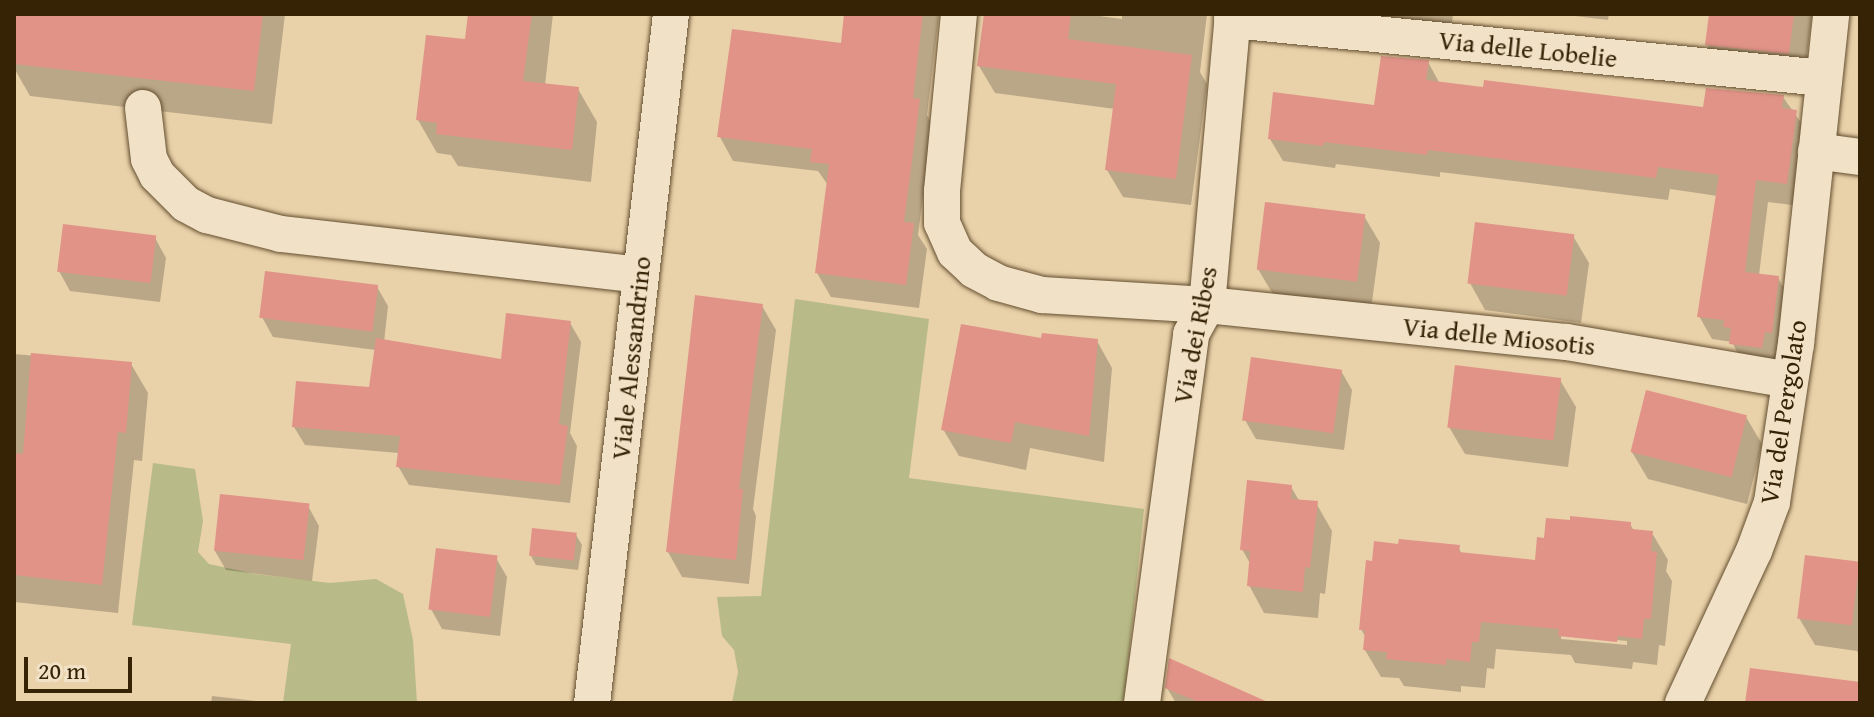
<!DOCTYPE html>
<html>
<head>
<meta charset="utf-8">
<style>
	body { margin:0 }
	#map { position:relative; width:1874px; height:717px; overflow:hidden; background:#e9d1a9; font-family:"Gentium Book Plus",serif }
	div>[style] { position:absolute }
	.green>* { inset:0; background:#b8bb87 }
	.shadow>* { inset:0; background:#0003 }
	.building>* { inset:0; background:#e19388; transform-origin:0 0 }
	.roads { filter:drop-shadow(0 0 2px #634e2f) drop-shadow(0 0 2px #634e2f) }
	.minor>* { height:36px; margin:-18px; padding:0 18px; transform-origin:18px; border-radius:18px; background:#f1e1c7 }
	span { translate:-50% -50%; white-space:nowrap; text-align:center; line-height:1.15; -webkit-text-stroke:7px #f1e1c7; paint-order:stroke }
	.street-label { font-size:26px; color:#362306 }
	.frame { position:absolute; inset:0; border:16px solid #362306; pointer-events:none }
	.scale { position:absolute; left:24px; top:657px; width:108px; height:36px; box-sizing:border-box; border:4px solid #362306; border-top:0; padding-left:10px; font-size:24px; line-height:28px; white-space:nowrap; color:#362306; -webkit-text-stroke:6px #f1e1c7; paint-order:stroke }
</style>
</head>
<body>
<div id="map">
	<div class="green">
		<i style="clip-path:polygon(795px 299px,929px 319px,909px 478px,1144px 509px,1124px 703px,732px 703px,738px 672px,734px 650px,722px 636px,717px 597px,761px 596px)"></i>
		<i style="clip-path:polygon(153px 463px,195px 469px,203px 521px,198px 552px,209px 564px,255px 574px,330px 583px,376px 579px,403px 594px,413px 640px,417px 703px,283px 703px,291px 644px,132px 625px)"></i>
	</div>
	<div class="shadow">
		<i style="clip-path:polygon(16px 14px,285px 14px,272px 124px,30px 96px,14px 68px)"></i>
		<i style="clip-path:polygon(470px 14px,553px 14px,545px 85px,578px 89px,597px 122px,591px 182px,458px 166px,451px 155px,437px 153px,418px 120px,467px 42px)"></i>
		<i style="clip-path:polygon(846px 14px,939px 14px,927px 115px,932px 125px,918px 235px,927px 249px,919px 308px,831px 297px,817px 273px,828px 185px,818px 171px,733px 161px,720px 137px,842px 45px)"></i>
		<i style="clip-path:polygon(986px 14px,1084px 14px,1122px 19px,1122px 14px,1207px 14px,1200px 72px,1207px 84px,1191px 205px,1123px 197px,1107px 170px,1115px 109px,995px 93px,979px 66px)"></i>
		<i style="clip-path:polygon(1294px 14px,1453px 14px,1449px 45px)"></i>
		<i style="clip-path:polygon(1559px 14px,1609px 14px,1608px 20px)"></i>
		<i style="clip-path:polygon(1711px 14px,1812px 14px,1804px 80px,1723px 72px,1707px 45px)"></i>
		<i style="clip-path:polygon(1428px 62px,1440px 84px,1705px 109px,1783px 97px,1809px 134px,1800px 206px,1768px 202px,1759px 275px,1778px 278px,1791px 300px,1774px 370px,1744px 366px,1732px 342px,1712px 339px,1699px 316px,1718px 196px,1670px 189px,1668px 200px,1440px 172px,1440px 177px,1336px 164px,1335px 168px,1283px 161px,1270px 139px,1376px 108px)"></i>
		<i style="clip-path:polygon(1364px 216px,1380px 243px,1371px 309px,1274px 296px,1258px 269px)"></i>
		<i style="clip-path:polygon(1573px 236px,1589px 263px,1581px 323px,1485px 310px,1470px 283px)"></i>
		<i style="clip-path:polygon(155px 238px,166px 258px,160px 302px,70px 291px,59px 271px)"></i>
		<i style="clip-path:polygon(377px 287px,388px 306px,384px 342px,502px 362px,570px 323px,581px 342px,570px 433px,577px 446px,570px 503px,409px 485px,398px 466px,399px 453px,305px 445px,294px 427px,371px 390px,376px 350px,273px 337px,262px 317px)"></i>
		<i style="clip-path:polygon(762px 306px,776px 330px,753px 509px,756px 516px,749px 584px,682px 577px,668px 552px)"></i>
		<i style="clip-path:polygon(1043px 340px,1097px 341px,1112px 368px,1104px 462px,1030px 448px,1026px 470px,959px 456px,943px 429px)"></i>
		<i style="clip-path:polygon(14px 354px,131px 364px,148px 393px,142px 461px,134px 460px,118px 613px,14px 602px)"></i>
		<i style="clip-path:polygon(1341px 371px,1352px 390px,1344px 450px,1256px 439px,1245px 420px)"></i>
		<i style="clip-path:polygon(1560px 380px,1576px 407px,1568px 467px,1465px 454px,1449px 427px)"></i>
		<i style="clip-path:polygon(1746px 417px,1762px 444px,1747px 504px,1648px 479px,1632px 452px)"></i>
		<i style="clip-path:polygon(1291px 487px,1300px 502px,1316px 503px,1332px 531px,1325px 594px,1320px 593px,1318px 618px,1264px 613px,1249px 585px,1251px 565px,1242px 549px)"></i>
		<i style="clip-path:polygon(308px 506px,319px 526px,312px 581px,226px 570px,215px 551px)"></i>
		<i style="clip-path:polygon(evenodd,1630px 524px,1634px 531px,1652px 533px,1668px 560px,1666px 571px,1672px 581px,1665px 646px,1659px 645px,1657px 665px,1633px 662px,1632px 669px,1575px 663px,1571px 655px,1496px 649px,1494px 669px,1487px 668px,1485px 688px,1461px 686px,1461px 692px,1404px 686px,1399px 678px,1381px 677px,1365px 650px,1366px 638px,1361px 629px,1458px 547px,1462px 554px,1537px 562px,1630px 524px,1561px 635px,1627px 641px,1627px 645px,1561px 639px,1561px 635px)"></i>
		<i style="clip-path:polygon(576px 535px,582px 545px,578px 570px,536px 565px,531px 556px)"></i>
		<i style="clip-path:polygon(496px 558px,507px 577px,500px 636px,442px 629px,431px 609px)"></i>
		<i style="clip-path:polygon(1860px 564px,1860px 657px,1857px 651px,1815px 645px,1799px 618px)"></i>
		<i style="clip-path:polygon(1167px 688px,1266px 703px,1176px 703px)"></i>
		<i style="clip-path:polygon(212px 696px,264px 702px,264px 703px,211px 703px)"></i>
	</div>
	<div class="building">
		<i style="clip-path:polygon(14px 14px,263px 14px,254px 91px,14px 64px)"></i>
		<i style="clip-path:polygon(468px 14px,532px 14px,523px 81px,579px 87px,572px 150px,436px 134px,437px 123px,416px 120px,426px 35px,465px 39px)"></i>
		<i style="clip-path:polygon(844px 14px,923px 14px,913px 98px,920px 99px,904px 222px,914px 223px,906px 285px,815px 273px,829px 164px,810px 162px,812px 149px,717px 137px,732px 29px,841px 43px)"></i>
		<i style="clip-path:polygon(984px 14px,1071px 14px,1068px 39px,1192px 55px,1176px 179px,1105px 170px,1116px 84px,977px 66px)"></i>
		<i style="clip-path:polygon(1709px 14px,1794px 14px,1789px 54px,1705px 45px)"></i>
		<i style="clip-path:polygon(1381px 56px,1429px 60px,1426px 80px,1483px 87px,1484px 80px,1703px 107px,1706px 88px,1784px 95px,1782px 108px,1797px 110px,1787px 184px,1756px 180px,1745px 272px,1779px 276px,1772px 333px,1765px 332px,1762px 348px,1729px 344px,1731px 328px,1723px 327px,1724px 320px,1697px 317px,1719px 175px,1658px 167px,1656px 178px,1428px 150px,1427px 155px,1324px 142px,1323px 146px,1268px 139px,1273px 92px,1374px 105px)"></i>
		<i style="left:1265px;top:202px;width:101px;height:68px;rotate:7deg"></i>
		<i style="left:1475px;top:222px;width:100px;height:62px;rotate:7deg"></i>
		<i style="left:63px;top:224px;width:94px;height:48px;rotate:7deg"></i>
		<i style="left:265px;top:271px;width:114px;height:47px;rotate:7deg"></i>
		<i style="clip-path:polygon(695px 295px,763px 304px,739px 489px,743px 489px,736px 560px,666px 552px)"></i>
		<i style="clip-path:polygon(506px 313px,571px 321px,559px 424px,568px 426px,560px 485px,396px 467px,400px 436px,292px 427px,296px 381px,369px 387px,376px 338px,501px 359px)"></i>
		<i style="clip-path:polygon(961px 324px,1041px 338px,1042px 333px,1098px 339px,1089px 436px,1015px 422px,1011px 443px,941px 430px)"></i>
		<i style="clip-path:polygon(31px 353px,132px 362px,126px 433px,118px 432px,102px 585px,14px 575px,14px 453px,23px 454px)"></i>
		<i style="left:1251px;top:357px;width:92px;height:64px;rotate:8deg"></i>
		<i style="left:1455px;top:365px;width:107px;height:63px;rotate:7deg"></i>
		<i style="left:1646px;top:390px;width:104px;height:64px;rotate:14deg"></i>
		<i style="clip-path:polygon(1247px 480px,1292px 485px,1291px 499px,1318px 501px,1310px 568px,1305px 567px,1303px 592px,1247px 586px,1250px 551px,1240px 550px)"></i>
		<i style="left:220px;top:494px;width:90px;height:57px;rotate:6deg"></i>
		<i style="clip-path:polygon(1570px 516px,1631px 522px,1631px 529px,1653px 531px,1651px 551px,1657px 552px,1651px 619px,1644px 619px,1642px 639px,1618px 636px,1617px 642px,1558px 636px,1559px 629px,1481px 622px,1479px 642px,1472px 642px,1470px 662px,1446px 659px,1446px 665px,1386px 659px,1387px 652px,1363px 650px,1365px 630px,1359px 630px,1366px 560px,1372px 561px,1374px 541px,1398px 544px,1399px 539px,1460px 545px,1459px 552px,1535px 560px,1537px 537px,1544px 538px,1546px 518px,1570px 520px)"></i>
		<i style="left:532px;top:528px;width:45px;height:28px;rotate:6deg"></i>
		<i style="left:436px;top:548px;width:62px;height:62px;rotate:7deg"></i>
		<i style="left:1805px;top:555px;width:55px;height:64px;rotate:7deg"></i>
		<i style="clip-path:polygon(1169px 658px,1270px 703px,1201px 703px,1165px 688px)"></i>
		<i style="clip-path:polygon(1750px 668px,1860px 682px,1860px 703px,1745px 703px)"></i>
	</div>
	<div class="roads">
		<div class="minor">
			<i style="left:959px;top:14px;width:178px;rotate:95.5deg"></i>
			<i style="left:942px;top:191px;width:32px;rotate:90deg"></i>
			<i style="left:942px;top:223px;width:32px;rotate:66deg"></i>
			<i style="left:955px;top:252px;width:26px;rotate:43deg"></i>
			<i style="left:974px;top:270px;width:27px;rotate:28deg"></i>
			<i style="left:998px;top:283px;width:46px;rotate:15.3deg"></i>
			<i style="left:1042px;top:295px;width:165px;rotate:3.5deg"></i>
			<i style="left:1207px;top:305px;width:362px;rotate:5.9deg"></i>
			<i style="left:1567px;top:342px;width:226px;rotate:9.7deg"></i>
			<i style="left:1232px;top:20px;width:595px;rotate:5.6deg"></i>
			<i style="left:143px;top:108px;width:51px;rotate:83.3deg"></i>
			<i style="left:149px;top:159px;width:18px;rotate:63deg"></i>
			<i style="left:157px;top:175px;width:41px;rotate:45deg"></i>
			<i style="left:186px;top:204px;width:24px;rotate:28deg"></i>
			<i style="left:207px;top:215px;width:76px;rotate:14.4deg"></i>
			<i style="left:281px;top:234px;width:361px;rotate:6.5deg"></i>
			<i style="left:1816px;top:151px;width:44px;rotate:7.8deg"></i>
			<i style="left:592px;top:703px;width:694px;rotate:-83.46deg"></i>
			<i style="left:1142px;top:703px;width:372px;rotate:-82.4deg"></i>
			<i style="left:1191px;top:334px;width:33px;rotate:-61deg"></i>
			<i style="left:1207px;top:305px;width:292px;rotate:-84.9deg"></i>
			<i style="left:1683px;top:703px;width:168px;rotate:-65deg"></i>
			<i style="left:1754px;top:551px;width:52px;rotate:-69.8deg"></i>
			<i style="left:1772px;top:502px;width:160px;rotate:-81.4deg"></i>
			<i style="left:1796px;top:344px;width:332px;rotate:-83.9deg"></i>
		</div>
	</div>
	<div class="street-label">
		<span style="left:1528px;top:49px;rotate:6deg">Via delle Lobelie</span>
		<span style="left:1195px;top:335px;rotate:-79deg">Via dei Ribes</span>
		<span style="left:1499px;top:336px;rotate:6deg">Via delle Miosotis</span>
		<span style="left:631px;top:358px;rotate:-84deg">Viale Alessandrino</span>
		<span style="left:1783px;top:412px;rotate:-81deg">Via del Pergolato</span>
	</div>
	<div class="frame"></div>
	<div class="scale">20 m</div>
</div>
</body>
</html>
